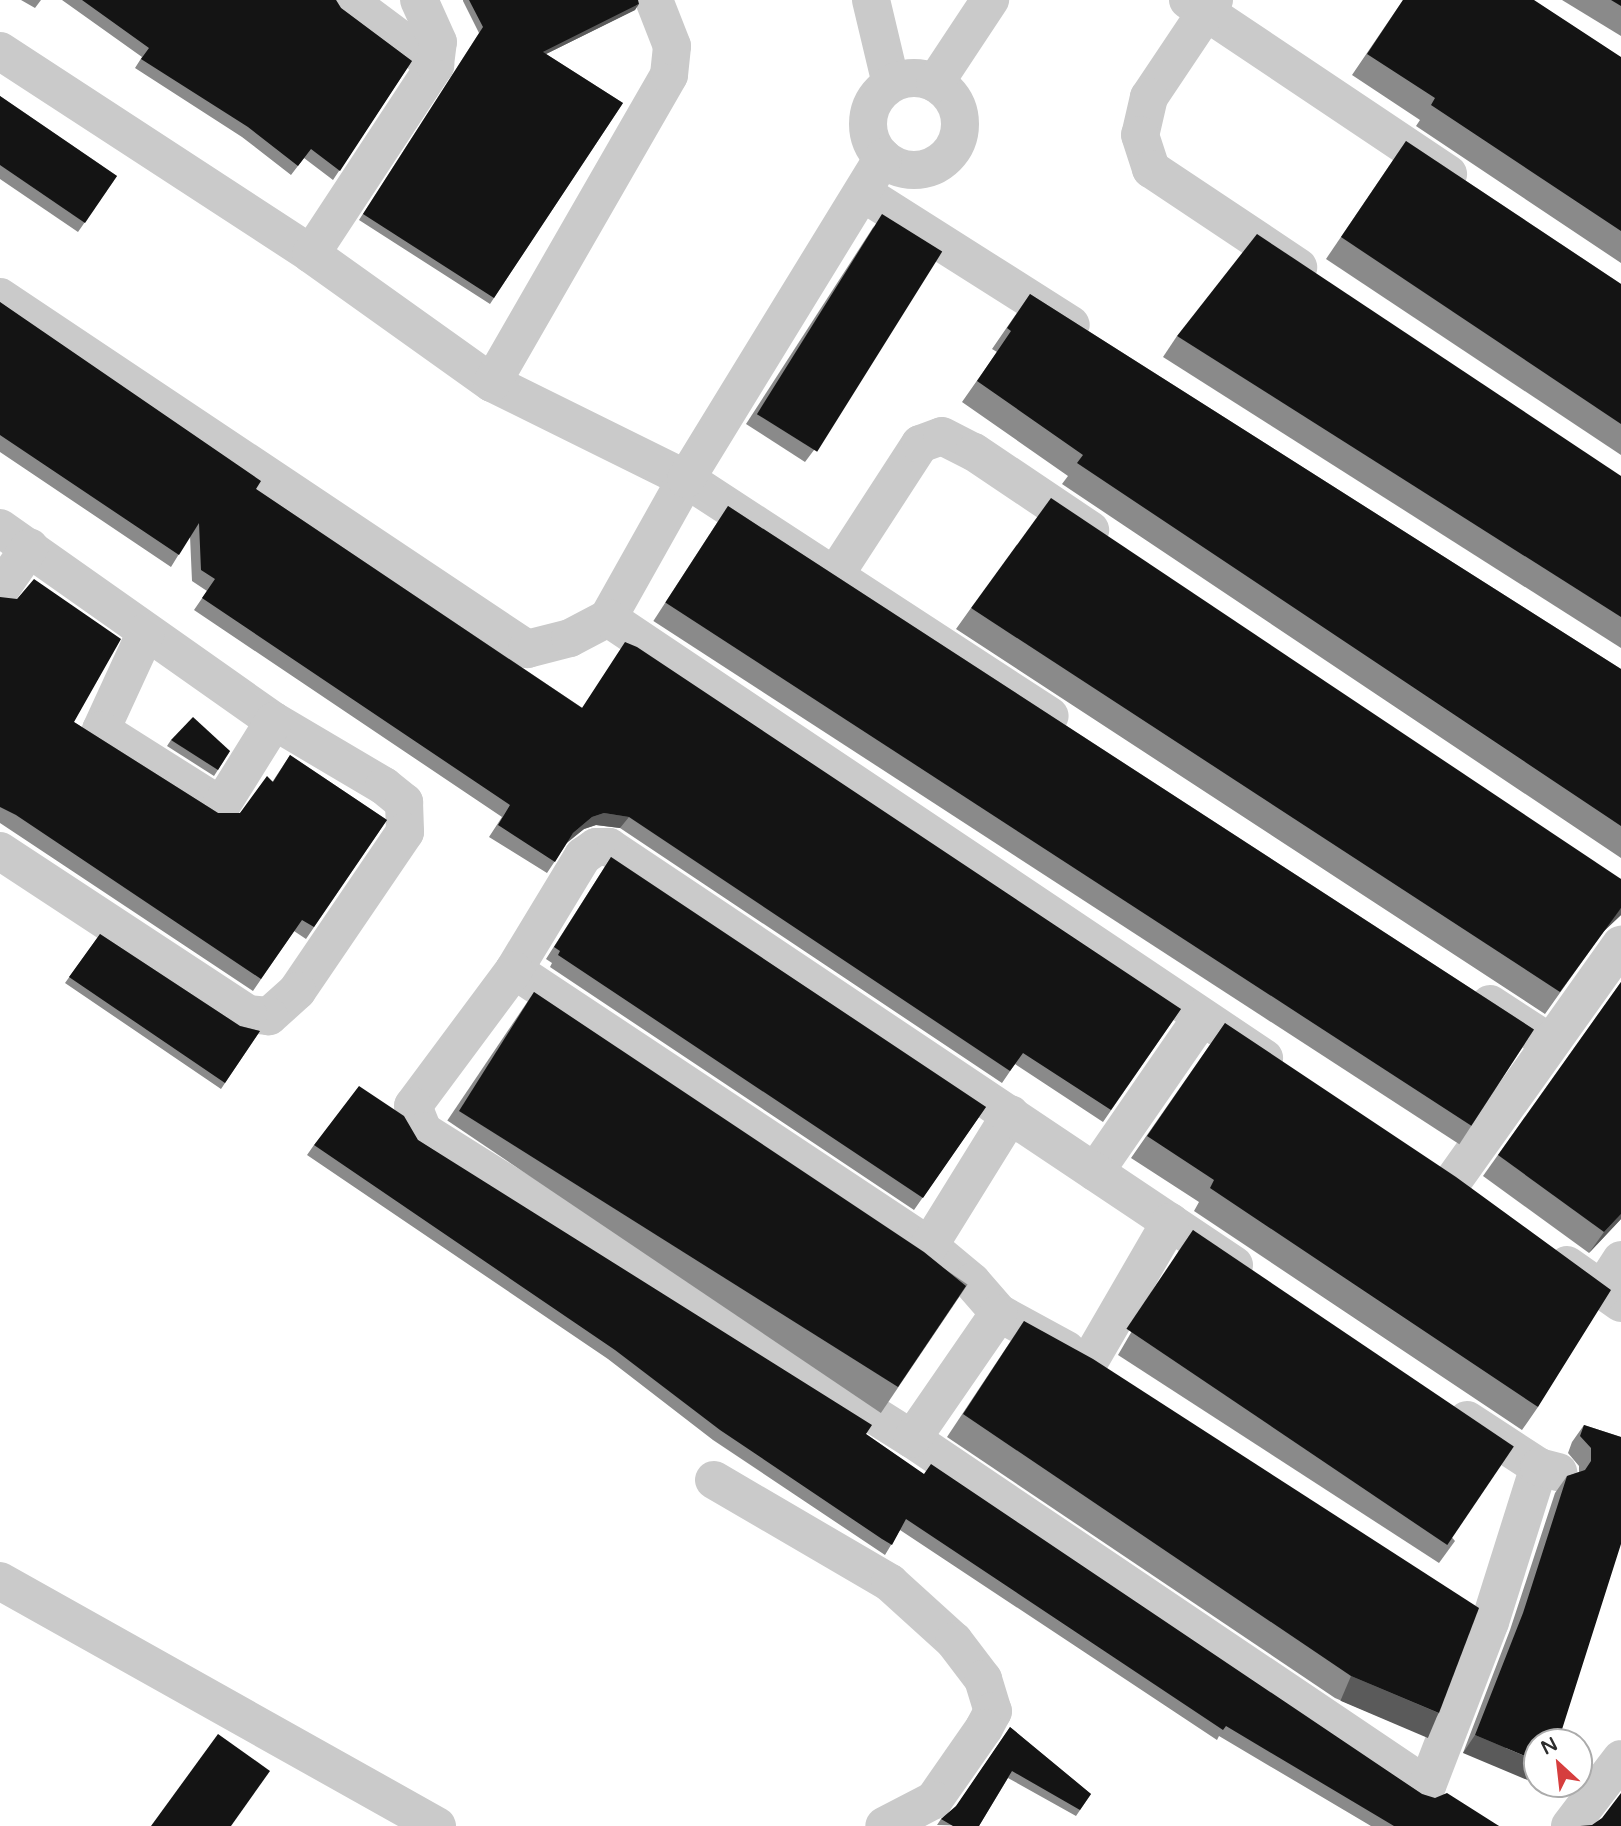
<!DOCTYPE html>
<html>
<head>
<meta charset="utf-8">
<style>
	body { margin:0 }
	#map { position:relative; width:1621px; height:1826px; overflow:hidden; background:#fff; font-family:"Varela Round",sans-serif }
	div>[style] { position:absolute }
	.minor>* { height:38px; margin:-19px; padding:0 19px; transform-origin:19px; border-radius:19px; background:#cacaca }
	.minor>.ring { margin:-19px; padding:0; box-sizing:content-box; background:none; border:38px solid #cacaca; border-radius:50% }
	.wall>* { inset:0; background:#8a8a8a; transform-origin:0 0 }
	.shaded-wall>* { inset:0; background:#5a5a5a; transform-origin:0 0 }
	.building>* { inset:0; background:#141414; transform-origin:0 0 }
	span { translate:-50% -50%; white-space:nowrap; text-align:center; line-height:1.15; -webkit-text-stroke:7px #fff; paint-order:stroke }
	.north { position:absolute; left:1523px; top:1728px; width:70px; height:70px; box-sizing:border-box; background:#fff; border:2px solid #ababab; border-radius:50%; rotate:333deg; font-size:19px; font-weight:700; line-height:28px; text-align:center; color:#2d2d2d }
	.north::after { content:''; display:block; margin:auto; width:24px; height:32px; background:#d63e3e; clip-path:polygon(50% 0,100% 100%,50% 72%,0 100%) }
</style>
</head>
<body>
<div id="map">
	<div class="minor">
		<i style="left:348px;top:0;width:109px;rotate:36.8deg"></i>
		<i style="left:871px;top:0;width:86px;rotate:76.6deg"></i>
		<i style="left:1188px;top:0;width:313px;rotate:33.8deg"></i>
		<i style="left:1214px;top:0;width:117px;rotate:123.8deg"></i>
		<i style="left:1149px;top:97px;width:39px;rotate:103deg"></i>
		<i style="left:1140px;top:135px;width:36px;rotate:72deg"></i>
		<i style="left:1151px;top:169px;width:177px;rotate:33.7deg"></i>
		<i style="left:0;top:51px;width:371px;rotate:33.1deg"></i>
		<i style="left:311px;top:254px;width:222px;rotate:35.5deg"></i>
		<i style="left:492px;top:383px;width:216px;rotate:26.3deg"></i>
		<i style="left:686px;top:479px;width:434px;rotate:33.1deg"></i>
		<i class="ring" style="left:868px;top:78px;width:54px;height:54px"></i>
		<i style="left:935px;top:83px;width:100px;rotate:-56.5deg"></i>
		<i style="left:863px;top:193px;width:246px;rotate:32.4deg"></i>
		<i style="left:311px;top:254px;width:226px;rotate:-56.7deg"></i>
		<i style="left:435px;top:65px;width:23px;rotate:-83deg"></i>
		<i style="left:438px;top:42px;width:46px;rotate:-114.3deg"></i>
		<i style="left:0;top:297px;width:634px;rotate:33.74deg"></i>
		<i style="left:527px;top:649px;width:44px;rotate:-14.3deg"></i>
		<i style="left:570px;top:638px;width:43px;rotate:-27.8deg"></i>
		<i style="left:608px;top:618px;width:159px;rotate:-60.7deg"></i>
		<i style="left:686px;top:479px;width:377px;rotate:-58.5deg"></i>
		<i style="left:492px;top:383px;width:355px;rotate:-60.1deg"></i>
		<i style="left:669px;top:75px;width:29px;rotate:-84deg"></i>
		<i style="left:672px;top:46px;width:49px;rotate:-111.4deg"></i>
		<i style="left:0;top:528px;width:335px;rotate:35.2deg"></i>
		<i style="left:274px;top:721px;width:128px;rotate:30.6deg"></i>
		<i style="left:384px;top:786px;width:26px;rotate:39deg"></i>
		<i style="left:404px;top:802px;width:30px;rotate:88deg"></i>
		<i style="left:405px;top:832px;width:192px;rotate:124.2deg"></i>
		<i style="left:297px;top:991px;width:38px;rotate:138deg"></i>
		<i style="left:269px;top:1016px;width:21px;rotate:-175deg"></i>
		<i style="left:248px;top:1014px;width:297px;rotate:-146.7deg"></i>
		<i style="left:835px;top:575px;width:156px;rotate:-57deg"></i>
		<i style="left:920px;top:444px;width:23px;rotate:-20deg"></i>
		<i style="left:942px;top:436px;width:36px;rotate:27deg"></i>
		<i style="left:974px;top:452px;width:140px;rotate:33.9deg"></i>
		<i style="left:0;top:590px;width:52px;rotate:-55.1deg"></i>
		<i style="left:608px;top:618px;width:790px;rotate:33.85deg"></i>
		<i style="left:146px;top:632px;width:108px;rotate:114.7deg"></i>
		<i style="left:101px;top:730px;width:142px;rotate:32.3deg"></i>
		<i style="left:221px;top:806px;width:100px;rotate:-58.1deg"></i>
		<i style="left:514px;top:970px;width:498px;rotate:33.6deg"></i>
		<i style="left:929px;top:1246px;width:56px;rotate:39.9deg"></i>
		<i style="left:972px;top:1282px;width:41px;rotate:48.9deg"></i>
		<i style="left:999px;top:1313px;width:77px;rotate:28.6deg"></i>
		<i style="left:1490px;top:1004px;width:72px;rotate:33deg"></i>
		<i style="left:1095px;top:1172px;width:188px;rotate:-55.4deg"></i>
		<i style="left:1453px;top:1181px;width:290px;rotate:-54.6deg"></i>
		<i style="left:929px;top:1246px;width:155px;rotate:-58.2deg"></i>
		<i style="left:1234px;top:1265px;width:752px;rotate:-146.23deg"></i>
		<i style="left:609px;top:847px;width:13px;rotate:180deg"></i>
		<i style="left:596px;top:847px;width:16px;rotate:145deg"></i>
		<i style="left:583px;top:856px;width:133px;rotate:121.2deg"></i>
		<i style="left:514px;top:970px;width:169px;rotate:126.6deg"></i>
		<i style="left:413px;top:1106px;width:27px;rotate:68deg"></i>
		<i style="left:423px;top:1131px;width:578px;rotate:32.21deg"></i>
		<i style="left:912px;top:1439px;width:621px;rotate:33.97deg"></i>
		<i style="left:1427px;top:1786px;width:176px;rotate:-69deg"></i>
		<i style="left:1490px;top:1622px;width:163px;rotate:-72.5deg"></i>
		<i style="left:1567px;top:1265px;width:66px;rotate:35.1deg"></i>
		<i style="left:1601px;top:1291px;width:37px;rotate:-57deg"></i>
		<i style="left:1089px;top:1362px;width:162px;rotate:-59.9deg"></i>
		<i style="left:1467px;top:1420px;width:86px;rotate:33.1deg"></i>
		<i style="left:1539px;top:1467px;width:20px;rotate:15deg"></i>
		<i style="left:912px;top:1439px;width:153px;rotate:-55.4deg"></i>
		<i style="left:714px;top:1480px;width:204px;rotate:30.3deg"></i>
		<i style="left:890px;top:1583px;width:86px;rotate:42.2deg"></i>
		<i style="left:954px;top:1641px;width:48px;rotate:52.7deg"></i>
		<i style="left:983px;top:1679px;width:34px;rotate:73deg"></i>
		<i style="left:993px;top:1711px;width:19px;rotate:118deg"></i>
		<i style="left:984px;top:1728px;width:88px;rotate:124.8deg"></i>
		<i style="left:934px;top:1800px;width:56px;rotate:152.5deg"></i>
		<i style="left:0;top:1581px;width:501px;rotate:29.28deg"></i>
		<i style="left:1570px;top:1826px;width:84px;rotate:-52.7deg"></i>
	</div>
	<div class="wall">
		<i style="clip-path:polygon(21px 0,41px 0,35px 8px)"></i>
		<i style="clip-path:polygon(62px 0,336px 0,341px 8px,412px 61px,333px 180px,304px 158px,291px 175px,242px 137px,135px 68px,142px 57px)"></i>
		<i style="clip-path:polygon(463px 0,638px 0,635px 10px,546px 54px,623px 103px,490px 304px,359px 220px,479px 33px,463px 1px)"></i>
		<i style="clip-path:polygon(1403px 0,1621px 57px,1621px 263px,1416px 126px,1420px 120px,1352px 75px)"></i>
		<i style="clip-path:polygon(1562px 0,1621px 0,1621px 36px)"></i>
		<i style="clip-path:polygon(0 96px,117px 176px,78px 232px,0 179px)"></i>
		<i style="clip-path:polygon(1406px 141px,1621px 284px,1621px 455px,1326px 259px)"></i>
		<i style="clip-path:polygon(874px 226px,814px 450px,805px 462px,746px 424px)"></i>
		<i style="clip-path:polygon(1030px 294px,1621px 669px,1621px 858px,1062px 484px,1068px 476px,962px 402px,997px 352px,992px 349px)"></i>
		<i style="clip-path:polygon(0 302px,256px 489px,581px 707px,1181px 1009px,1103px 1122px,1015px 1064px,1002px 1083px,620px 828px,596px 825px,584px 829px,567px 843px,547px 873px,489px 837px,502px 817px,194px 610px,207px 591px,192px 581px,190px 536px,171px 567px,0 452px)"></i>
		<i style="clip-path:polygon(1177px 336px,1621px 476px,1621px 648px,1163px 357px)"></i>
		<i style="left:728px;top:506px;width:961px;height:137px;rotate:33deg"></i>
		<i style="clip-path:polygon(0 597px,74px 722px,218px 813px,240px 813px,273px 781px,290px 755px,387px 820px,306px 939px,294px 931px,253px 991px,0 823px)"></i>
		<i style="clip-path:polygon(971px 608px,1621px 879px,1621px 915px,1603px 932px,1545px 1014px,956px 629px)"></i>
		<i style="clip-path:polygon(171px 740px,230px 751px,214px 776px,167px 746px)"></i>
		<i style="clip-path:polygon(611px 857px,986px 1107px,914px 1210px,550px 967px,552px 963px,546px 959px)"></i>
		<i style="clip-path:polygon(100px 934px,240px 1026px,260px 1031px,221px 1089px,65px 983px)"></i>
		<i style="clip-path:polygon(1621px 982px,1621px 1219px,1589px 1253px,1483px 1176px)"></i>
		<i style="left:534px;top:992px;width:523px;height:155px;rotate:34deg"></i>
		<i style="clip-path:polygon(1225px 1023px,1538px 1407px,1522px 1430px,1194px 1211px,1199px 1202px,1131px 1158px)"></i>
		<i style="clip-path:polygon(418px 1140px,866px 1434px,923px 1474px,1422px 1794px,1499px 1826px,1371px 1826px,1219px 1736px,1217px 1740px,900px 1530px,885px 1555px,713px 1440px,608px 1359px,307px 1155px,314px 1145px)"></i>
		<i style="clip-path:polygon(1193px 1230px,1455px 1541px,1439px 1563px,1118px 1355px,1178px 1252px)"></i>
		<i style="clip-path:polygon(1024px 1321px,1439px 1713px,1423px 1735px,1335px 1698px,947px 1437px)"></i>
		<i style="clip-path:polygon(1584px 1425px,1621px 1437px,1558px 1742px,1463px 1753px,1510px 1630px,1555px 1493px,1567px 1476px,1579px 1472px,1579px 1466px,1568px 1453px,1572px 1442px)"></i>
		<i style="clip-path:polygon(1010px 1727px,1091px 1794px,1076px 1816px,1008px 1778px,979px 1826px,937px 1825px,941px 1819px,956px 1807px)"></i>
	</div>
	<div class="shaded-wall">
		<i style="clip-path:polygon(639px 4px,635px 10px,538px 58px,543px 52px)"></i>
		<i style="clip-path:polygon(604px 813px,629px 817px,620px 828px,596px 825px,584px 829px,565px 844px,573px 833px,592px 817px)"></i>
		<i style="clip-path:polygon(1621px 908px,1621px 915px,1603px 932px,1545px 1014px,1618px 911px)"></i>
		<i style="clip-path:polygon(1621px 1214px,1621px 1219px,1589px 1253px,1604px 1232px)"></i>
		<i style="left:1351px;top:1676px;width:95px;height:27px;rotate:23deg"></i>
		<i style="clip-path:polygon(1475px 1735px,1537px 1761px,1537px 1784px,1463px 1753px)"></i>
	</div>
	<div class="building">
		<i style="clip-path:polygon(82px 0,336px 0,341px 8px,412px 61px,340px 171px,311px 149px,298px 166px,248px 127px,141px 59px,149px 48px)"></i>
		<i style="clip-path:polygon(469px 0,638px 0,639px 4px,543px 52px,623px 103px,494px 298px,363px 214px,483px 27px)"></i>
		<i style="clip-path:polygon(1403px 0,1534px 0,1621px 57px,1621px 231px,1431px 105px,1435px 98px,1367px 54px)"></i>
		<i style="clip-path:polygon(1611px 0,1621px 0,1621px 6px)"></i>
		<i style="clip-path:polygon(0 96px,117px 176px,85px 223px,0 165px)"></i>
		<i style="clip-path:polygon(1406px 141px,1621px 284px,1621px 424px,1341px 237px)"></i>
		<i style="left:882px;top:214px;width:71px;height:236px;rotate:32deg"></i>
		<i style="clip-path:polygon(1257px 234px,1621px 476px,1621px 617px,1177px 336px)"></i>
		<i style="clip-path:polygon(1030px 294px,1621px 669px,1621px 826px,1077px 463px,1083px 455px,977px 381px,1011px 331px,1007px 328px)"></i>
		<i style="clip-path:polygon(0 302px,261px 481px,256px 489px,582px 708px,625px 642px,637px 647px,1181px 1009px,1111px 1110px,1023px 1053px,1010px 1071px,629px 817px,604px 813px,592px 817px,573px 833px,555px 862px,498px 825px,510px 805px,202px 598px,215px 579px,201px 570px,199px 523px,179px 555px,0 435px)"></i>
		<i style="clip-path:polygon(1051px 498px,1621px 879px,1621px 908px,1560px 992px,971px 608px)"></i>
		<i style="left:728px;top:506px;width:961px;height:115px;rotate:33deg"></i>
		<i style="clip-path:polygon(34px 579px,121px 639px,74px 722px,218px 813px,240px 813px,267px 776px,273px 782px,290px 755px,387px 820px,314px 927px,302px 920px,261px 979px,16px 815px,0 807px,0 597px,17px 599px)"></i>
		<i style="clip-path:polygon(193px 717px,230px 751px,218px 770px,171px 740px)"></i>
		<i style="clip-path:polygon(611px 857px,986px 1107px,923px 1198px,558px 955px,560px 951px,554px 947px)"></i>
		<i style="clip-path:polygon(100px 934px,240px 1026px,260px 1031px,225px 1083px,69px 977px)"></i>
		<i style="clip-path:polygon(1621px 982px,1621px 1214px,1604px 1232px,1498px 1155px)"></i>
		<i style="clip-path:polygon(534px 992px,924px 1252px,966px 1286px,898px 1387px,459px 1111px)"></i>
		<i style="clip-path:polygon(1225px 1023px,1456px 1177px,1611px 1290px,1538px 1407px,1210px 1188px,1214px 1180px,1147px 1136px)"></i>
		<i style="clip-path:polygon(359px 1086px,404px 1116px,418px 1140px,872px 1425px,866px 1434px,924px 1474px,931px 1464px,1422px 1794px,1435px 1798px,1447px 1793px,1499px 1826px,1394px 1826px,1226px 1726px,1223px 1730px,906px 1519px,892px 1545px,882px 1539px,720px 1430px,615px 1350px,314px 1145px)"></i>
		<i style="left:1193px;top:1230px;width:387px;height:119px;rotate:34deg"></i>
		<i style="clip-path:polygon(1024px 1321px,1093px 1359px,1479px 1608px,1439px 1713px,1351px 1676px,963px 1414px)"></i>
		<i style="clip-path:polygon(1584px 1425px,1621px 1437px,1621px 1544px,1558px 1742px,1537px 1742px,1537px 1761px,1475px 1735px,1523px 1613px,1567px 1476px,1585px 1470px,1591px 1461px,1591px 1448px,1580px 1436px)"></i>
		<i style="clip-path:polygon(1010px 1727px,1091px 1794px,1080px 1810px,1012px 1771px,979px 1826px,953px 1826px,941px 1819px,956px 1806px)"></i>
		<i style="clip-path:polygon(218px 1734px,270px 1771px,231px 1826px,151px 1826px)"></i>
		<i style="clip-path:polygon(1621px 1793px,1621px 1826px,1580px 1826px,1592px 1825px,1602px 1818px)"></i>
	</div>
	<div class="north">N</div>
</div>
</body>
</html>
